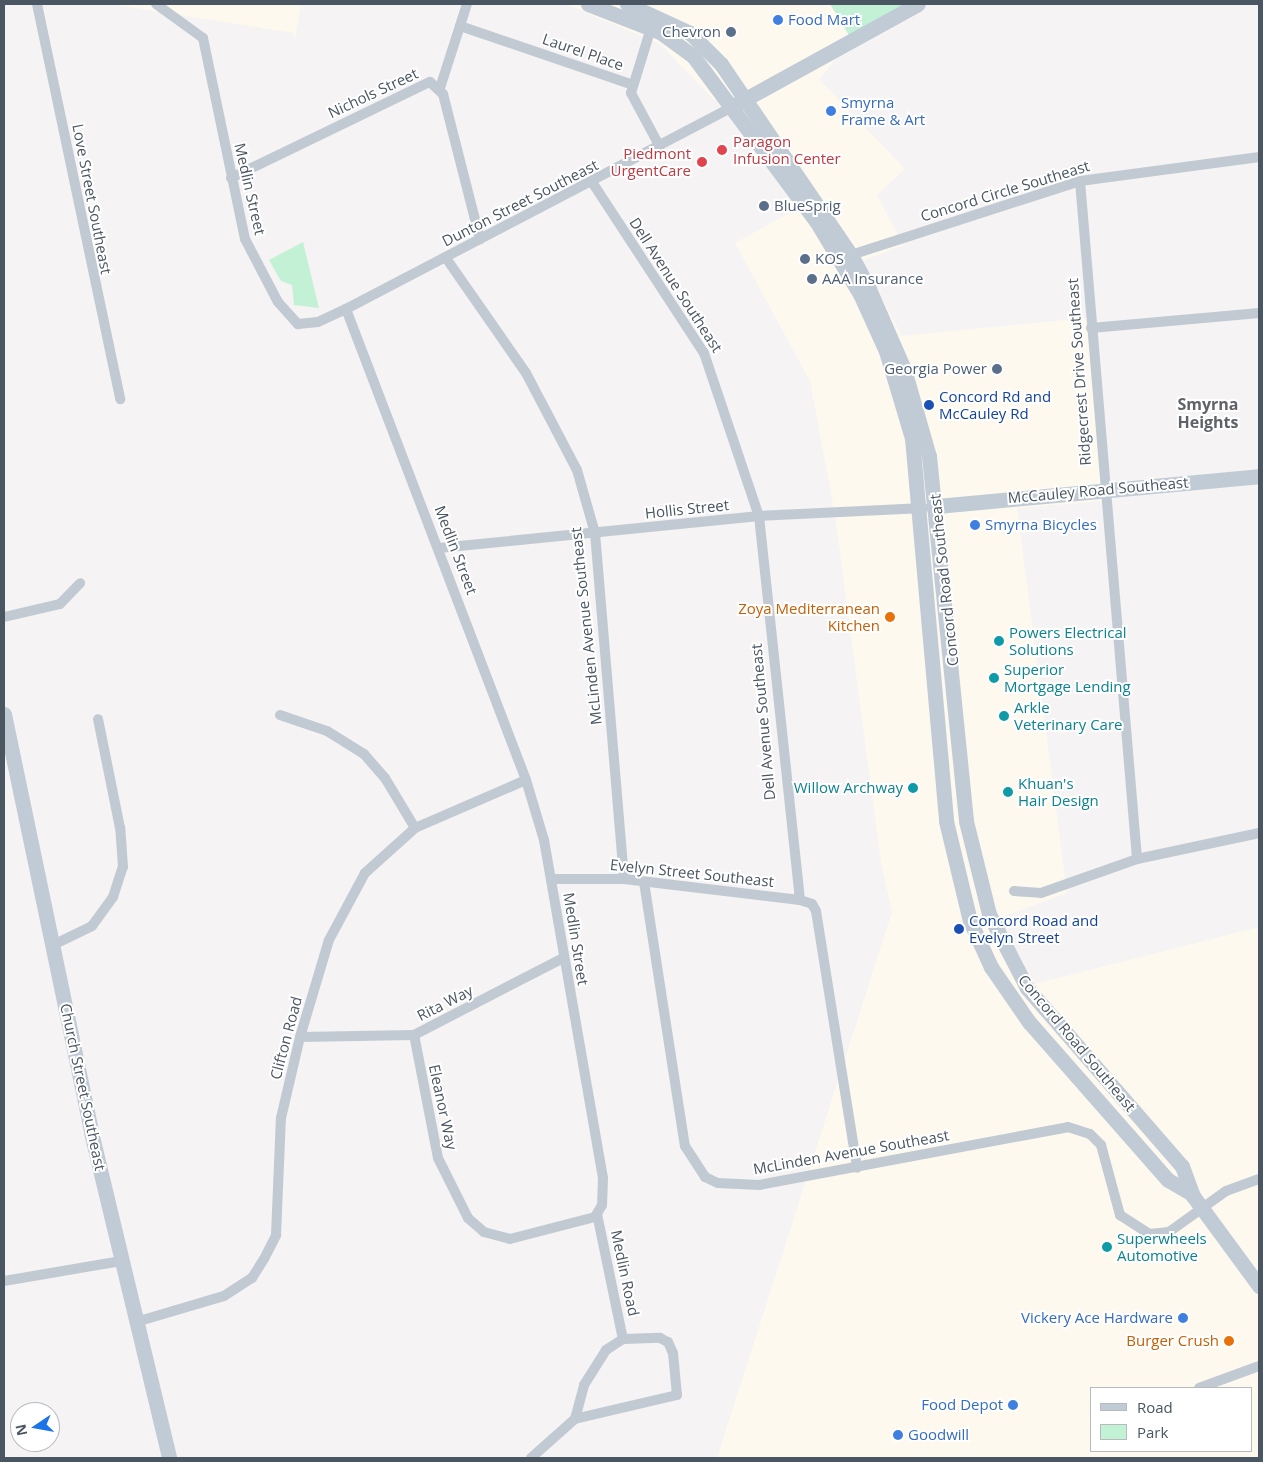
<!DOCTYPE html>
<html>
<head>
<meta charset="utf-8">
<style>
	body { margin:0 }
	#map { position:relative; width:1263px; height:1462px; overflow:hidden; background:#f5f3f3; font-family:"Open Sans",sans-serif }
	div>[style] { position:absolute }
	.commercial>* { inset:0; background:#fdf9ef }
	.green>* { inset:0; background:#c3f1d5 }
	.street>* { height:10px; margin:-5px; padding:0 5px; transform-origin:5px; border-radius:5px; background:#c1cad2 }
	.secondary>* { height:15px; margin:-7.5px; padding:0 7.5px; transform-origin:7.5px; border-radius:7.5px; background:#c1cbd6 }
	.dots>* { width:14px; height:14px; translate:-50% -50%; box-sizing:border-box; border:2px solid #fff; border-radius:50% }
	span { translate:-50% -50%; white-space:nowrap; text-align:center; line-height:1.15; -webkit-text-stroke:4px #fff; paint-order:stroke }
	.shop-label { font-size:15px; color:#366cbe }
	.left { translate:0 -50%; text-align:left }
	.right { translate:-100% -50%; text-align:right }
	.service-label { font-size:15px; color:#4e5e75 }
	.street-label { font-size:15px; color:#4a5661 }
	.health-label { font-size:15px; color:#be3a42 }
	.transit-label { font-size:15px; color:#164399 }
	.food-label { font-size:15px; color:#c56008 }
	.culture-label { font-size:15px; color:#0d838f }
	.neighbourhood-label { font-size:16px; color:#5f6368; font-weight:700 }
	.frame { position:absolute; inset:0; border:5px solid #4a5661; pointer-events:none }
	.legend { position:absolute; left:1090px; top:1387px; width:162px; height:65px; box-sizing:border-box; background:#fff; border:1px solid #b7bbc0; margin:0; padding:6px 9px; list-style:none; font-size:15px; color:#4a5661 }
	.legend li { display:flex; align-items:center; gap:10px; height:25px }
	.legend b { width:25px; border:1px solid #b7bbc0 }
	.north { position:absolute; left:10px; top:1402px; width:50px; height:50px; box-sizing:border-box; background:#fff; border:1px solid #b7bbc0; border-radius:50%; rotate:258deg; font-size:14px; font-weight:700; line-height:20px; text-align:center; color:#4a5661 }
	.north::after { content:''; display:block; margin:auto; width:18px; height:22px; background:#1a73e8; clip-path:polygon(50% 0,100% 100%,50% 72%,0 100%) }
</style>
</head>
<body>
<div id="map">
	<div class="commercial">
		<i style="clip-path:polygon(109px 4px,301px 4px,294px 44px,294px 33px)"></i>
		<i style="clip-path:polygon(evenodd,566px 4px,830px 4px,852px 40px,819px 79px,905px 169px,877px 195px,903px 245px,862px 261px,902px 336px,1094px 317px,1104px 501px,1017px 508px,1067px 893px,988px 922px,1026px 986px,1259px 927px,1259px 1458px,717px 1458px,892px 912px,881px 863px,835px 515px,810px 381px,735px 243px,809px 202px,740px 102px,715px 101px,660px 44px,566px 4px,1092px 1388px,1252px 1388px,1252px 1451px,1092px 1451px,1092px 1388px)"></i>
	</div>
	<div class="green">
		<i style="clip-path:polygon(830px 4px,918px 4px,852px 40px)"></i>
		<i style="clip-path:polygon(303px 242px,319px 308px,294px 305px,292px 285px,281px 281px,269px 260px)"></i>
	</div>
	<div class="street">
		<i style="left:37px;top:4px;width:404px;rotate:78.1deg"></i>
		<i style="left:156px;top:4px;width:58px;rotate:35.9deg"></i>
		<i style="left:203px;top:38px;width:205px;rotate:78.2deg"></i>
		<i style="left:245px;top:239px;width:71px;rotate:62.4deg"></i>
		<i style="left:278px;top:302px;width:30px;rotate:48deg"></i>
		<i style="left:298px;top:324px;width:20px;rotate:-6deg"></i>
		<i style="left:318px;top:322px;width:31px;rotate:-25deg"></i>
		<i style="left:346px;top:309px;width:437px;rotate:-27.6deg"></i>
		<i style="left:460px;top:26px;width:180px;rotate:18.8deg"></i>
		<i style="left:651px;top:28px;width:68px;rotate:107.1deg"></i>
		<i style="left:631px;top:93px;width:61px;rotate:61.8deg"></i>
		<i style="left:440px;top:88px;width:88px;rotate:-72.2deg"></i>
		<i style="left:231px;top:178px;width:221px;rotate:-25.8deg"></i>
		<i style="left:430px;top:82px;width:18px;rotate:43deg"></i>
		<i style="left:443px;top:94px;width:150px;rotate:75.7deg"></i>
		<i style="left:1080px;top:181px;width:680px;rotate:85.19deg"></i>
		<i style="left:592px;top:182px;width:204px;rotate:56.8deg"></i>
		<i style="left:704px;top:353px;width:172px;rotate:71.4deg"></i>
		<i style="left:759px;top:516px;width:379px;rotate:83.9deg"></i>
		<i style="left:799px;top:893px;width:7px;rotate:82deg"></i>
		<i style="left:800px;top:900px;width:13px;rotate:18deg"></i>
		<i style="left:812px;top:904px;width:8px;rotate:60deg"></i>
		<i style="left:816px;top:911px;width:260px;rotate:80.9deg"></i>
		<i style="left:851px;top:255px;width:241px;rotate:-17.9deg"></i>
		<i style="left:1080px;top:181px;width:181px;rotate:-7.6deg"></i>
		<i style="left:446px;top:258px;width:140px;rotate:55.2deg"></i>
		<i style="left:526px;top:373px;width:110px;rotate:62.3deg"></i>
		<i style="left:577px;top:470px;width:66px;rotate:74.1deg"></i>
		<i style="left:595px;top:533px;width:347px;rotate:85.2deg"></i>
		<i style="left:346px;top:309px;width:504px;rotate:69.08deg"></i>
		<i style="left:526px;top:780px;width:63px;rotate:73.3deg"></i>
		<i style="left:544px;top:840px;width:343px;rotate:80.1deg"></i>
		<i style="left:603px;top:1178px;width:27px;rotate:92deg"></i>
		<i style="left:602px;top:1205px;width:14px;rotate:120deg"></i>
		<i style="left:595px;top:1217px;width:88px;rotate:165.5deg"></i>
		<i style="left:510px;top:1239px;width:27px;rotate:-165deg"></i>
		<i style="left:484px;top:1232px;width:21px;rotate:-139deg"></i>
		<i style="left:468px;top:1218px;width:67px;rotate:-116.6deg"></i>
		<i style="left:438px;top:1158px;width:125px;rotate:-101deg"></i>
		<i style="left:1091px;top:328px;width:169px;rotate:-5.1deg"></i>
		<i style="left:439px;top:548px;width:322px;rotate:-5.7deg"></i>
		<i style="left:759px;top:516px;width:165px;rotate:-2.8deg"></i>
		<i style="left:4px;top:617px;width:57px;rotate:-13.1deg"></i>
		<i style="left:60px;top:604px;width:29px;rotate:-46deg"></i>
		<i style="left:280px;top:715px;width:50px;rotate:18.8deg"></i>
		<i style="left:327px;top:731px;width:44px;rotate:31.9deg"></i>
		<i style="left:364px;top:754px;width:32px;rotate:49deg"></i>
		<i style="left:385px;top:778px;width:58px;rotate:59deg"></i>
		<i style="left:551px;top:879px;width:73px"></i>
		<i style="left:624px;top:879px;width:177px;rotate:6.8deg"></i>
		<i style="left:644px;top:882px;width:267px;rotate:81.2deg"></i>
		<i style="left:685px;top:1146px;width:37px;rotate:57deg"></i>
		<i style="left:705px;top:1177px;width:14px;rotate:25deg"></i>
		<i style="left:718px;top:1183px;width:41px;rotate:2.8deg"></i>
		<i style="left:759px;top:1185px;width:314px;rotate:-10.6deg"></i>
		<i style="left:1068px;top:1127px;width:23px;rotate:18deg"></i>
		<i style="left:1090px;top:1134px;width:16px;rotate:45deg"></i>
		<i style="left:1101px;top:1145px;width:73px;rotate:74.8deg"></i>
		<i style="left:1120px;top:1215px;width:35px;rotate:33deg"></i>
		<i style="left:1149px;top:1234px;width:20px;rotate:-6deg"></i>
		<i style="left:1169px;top:1232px;width:70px;rotate:-35.7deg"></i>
		<i style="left:1226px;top:1191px;width:35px;rotate:-20deg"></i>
		<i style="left:1014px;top:891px;width:27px;rotate:4deg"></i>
		<i style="left:1041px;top:893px;width:102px;rotate:-19.5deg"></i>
		<i style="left:1137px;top:859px;width:125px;rotate:-12deg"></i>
		<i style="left:53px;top:945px;width:43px;rotate:-26deg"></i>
		<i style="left:92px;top:926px;width:36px;rotate:-54deg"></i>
		<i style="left:113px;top:897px;width:32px;rotate:-72deg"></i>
		<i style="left:123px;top:867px;width:39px;rotate:-94deg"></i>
		<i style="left:120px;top:828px;width:111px;rotate:-101.4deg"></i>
		<i style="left:300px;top:1037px;width:114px;rotate:-1deg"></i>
		<i style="left:414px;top:1035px;width:168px;rotate:-27.3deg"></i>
		<i style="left:597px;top:1214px;width:128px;rotate:78.3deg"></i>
		<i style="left:4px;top:1281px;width:119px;rotate:-9.7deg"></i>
		<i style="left:136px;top:1322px;width:92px;rotate:-16.5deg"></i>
		<i style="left:224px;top:1296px;width:33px;rotate:-33deg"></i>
		<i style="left:252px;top:1278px;width:22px;rotate:-58deg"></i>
		<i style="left:264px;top:1259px;width:27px;rotate:-63deg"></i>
		<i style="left:276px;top:1235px;width:117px;rotate:-87.6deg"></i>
		<i style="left:281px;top:1118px;width:83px;rotate:-76.8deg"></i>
		<i style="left:300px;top:1037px;width:101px;rotate:-73.4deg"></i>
		<i style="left:329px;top:940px;width:76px;rotate:-61.8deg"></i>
		<i style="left:365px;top:873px;width:67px;rotate:-42deg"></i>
		<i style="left:415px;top:828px;width:121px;rotate:-23.4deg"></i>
		<i style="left:660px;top:1338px;width:9px;rotate:27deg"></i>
		<i style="left:668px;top:1342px;width:12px;rotate:66deg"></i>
		<i style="left:673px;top:1353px;width:42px;rotate:84.6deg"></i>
		<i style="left:677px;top:1395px;width:105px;rotate:166.8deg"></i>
		<i style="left:575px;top:1419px;width:35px;rotate:-75deg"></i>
		<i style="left:584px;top:1385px;width:41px;rotate:-57.8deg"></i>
		<i style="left:606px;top:1350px;width:20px;rotate:-33deg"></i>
		<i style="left:623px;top:1339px;width:37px;rotate:-2deg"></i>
		<i style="left:1199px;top:1388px;width:64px;rotate:-20.1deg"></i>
		<i style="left:531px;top:1458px;width:59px;rotate:-41.6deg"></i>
	</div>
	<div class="secondary">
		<i style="left:588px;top:4px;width:77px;rotate:21.3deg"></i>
		<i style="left:660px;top:32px;width:41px;rotate:36deg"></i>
		<i style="left:693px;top:56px;width:206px;rotate:53.3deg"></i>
		<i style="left:816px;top:221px;width:85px;rotate:58.9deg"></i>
		<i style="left:860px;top:294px;width:63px;rotate:65.5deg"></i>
		<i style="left:886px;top:351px;width:91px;rotate:73.4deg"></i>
		<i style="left:912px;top:438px;width:385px;rotate:84.9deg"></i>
		<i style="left:946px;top:821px;width:103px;rotate:76.5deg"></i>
		<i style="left:970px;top:921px;width:51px;rotate:65.5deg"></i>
		<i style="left:991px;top:967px;width:67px;rotate:55.4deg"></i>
		<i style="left:1029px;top:1022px;width:210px;rotate:48.7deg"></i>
		<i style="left:1168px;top:1180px;width:28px;rotate:30deg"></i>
		<i style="left:627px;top:4px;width:69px;rotate:24.7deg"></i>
		<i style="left:690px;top:33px;width:44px;rotate:45deg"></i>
		<i style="left:721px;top:64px;width:231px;rotate:55.8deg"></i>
		<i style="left:851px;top:255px;width:38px;rotate:62deg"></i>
		<i style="left:869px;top:289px;width:87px;rotate:66.4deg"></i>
		<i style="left:904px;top:369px;width:91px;rotate:74deg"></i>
		<i style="left:929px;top:456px;width:367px;rotate:84.2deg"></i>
		<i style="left:966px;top:821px;width:96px;rotate:76.1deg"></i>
		<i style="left:989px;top:914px;width:83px;rotate:62.8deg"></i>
		<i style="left:1027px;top:988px;width:236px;rotate:49deg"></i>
		<i style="left:1182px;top:1166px;width:32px;rotate:70deg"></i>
		<i style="left:1193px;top:1196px;width:112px;rotate:53.7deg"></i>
		<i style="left:738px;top:103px;width:205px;rotate:-28.8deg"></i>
		<i style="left:937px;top:506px;width:323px;rotate:-5.3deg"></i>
		<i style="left:4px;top:714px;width:427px;rotate:78.2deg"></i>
		<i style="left:91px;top:1132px;width:335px;rotate:76.5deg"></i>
	</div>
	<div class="dots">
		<i style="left:778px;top:20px;background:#3f7fe0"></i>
		<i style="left:731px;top:32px;background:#5c6f8a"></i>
		<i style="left:831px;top:111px;background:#3f7fe0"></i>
		<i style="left:722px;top:150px;background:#e0444e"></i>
		<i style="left:702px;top:162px;background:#e0444e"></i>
		<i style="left:764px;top:206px;background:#5c6f8a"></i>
		<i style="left:805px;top:259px;background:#5c6f8a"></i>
		<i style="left:812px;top:279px;background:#5c6f8a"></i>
		<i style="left:997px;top:369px;background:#5c6f8a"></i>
		<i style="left:929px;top:405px;background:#1a4fb4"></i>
		<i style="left:975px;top:525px;background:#3f7fe0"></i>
		<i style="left:890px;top:617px;background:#e8710a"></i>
		<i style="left:999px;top:641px;background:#0f9aa8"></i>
		<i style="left:994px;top:678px;background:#0f9aa8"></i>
		<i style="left:1004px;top:716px;background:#0f9aa8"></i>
		<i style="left:913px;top:788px;background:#0f9aa8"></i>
		<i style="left:1008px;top:792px;background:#0f9aa8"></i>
		<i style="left:959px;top:929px;background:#1a4fb4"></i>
		<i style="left:1107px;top:1247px;background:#0f9aa8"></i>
		<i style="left:1183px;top:1318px;background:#3f7fe0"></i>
		<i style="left:1229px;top:1341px;background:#e8710a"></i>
		<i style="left:1013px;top:1405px;background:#3f7fe0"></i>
		<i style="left:898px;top:1435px;background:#3f7fe0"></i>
	</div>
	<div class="shop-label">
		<span class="left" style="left:788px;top:20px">Food Mart</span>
		<span class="left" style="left:841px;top:111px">Smyrna<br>Frame &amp; Art</span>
		<span class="left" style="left:985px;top:525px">Smyrna Bicycles</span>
		<span class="right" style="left:1173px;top:1318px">Vickery Ace Hardware</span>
		<span class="right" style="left:1003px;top:1405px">Food Depot</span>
		<span class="left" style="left:908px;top:1435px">Goodwill</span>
	</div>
	<div class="service-label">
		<span class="right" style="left:721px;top:32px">Chevron</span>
		<span class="left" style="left:774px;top:206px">BlueSprig</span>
		<span class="left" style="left:815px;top:259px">KOS</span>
		<span class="left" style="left:822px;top:279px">AAA Insurance</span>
		<span class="right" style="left:987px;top:369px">Georgia Power</span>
	</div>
	<div class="street-label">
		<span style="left:583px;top:52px;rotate:19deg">Laurel Place</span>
		<span style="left:373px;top:93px;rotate:-25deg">Nichols Street</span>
		<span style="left:250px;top:189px;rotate:77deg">Medlin Street</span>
		<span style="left:1005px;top:191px;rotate:-17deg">Concord Circle Southeast</span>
		<span style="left:92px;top:199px;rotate:79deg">Love Street Southeast</span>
		<span style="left:520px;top:203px;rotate:-27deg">Dunton Street Southeast</span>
		<span style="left:676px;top:285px;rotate:57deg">Dell Avenue Southeast</span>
		<span style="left:1079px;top:372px;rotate:-94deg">Ridgecrest Drive Southeast</span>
		<span style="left:1098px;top:490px;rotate:-5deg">McCauley Road Southeast</span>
		<span style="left:687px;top:509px;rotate:-6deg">Hollis Street</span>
		<span style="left:456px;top:550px;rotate:69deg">Medlin Street</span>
		<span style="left:944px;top:580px;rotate:-96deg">Concord Road Southeast</span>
		<span style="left:586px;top:626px;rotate:-96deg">McLinden Avenue Southeast</span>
		<span style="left:763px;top:722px;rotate:-95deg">Dell Avenue Southeast</span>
		<span style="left:692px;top:873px;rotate:6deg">Evelyn Street Southeast</span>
		<span style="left:576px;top:939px;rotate:81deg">Medlin Street</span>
		<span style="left:445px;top:1003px;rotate:-27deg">Rita Way</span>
		<span style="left:286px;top:1038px;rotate:-75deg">Clifton Road</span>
		<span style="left:1077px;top:1043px;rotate:50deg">Concord Road Southeast</span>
		<span style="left:83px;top:1087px;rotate:78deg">Church Street Southeast</span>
		<span style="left:443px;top:1107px;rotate:78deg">Eleanor Way</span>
		<span style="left:851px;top:1152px;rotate:-10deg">McLinden Avenue Southeast</span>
		<span style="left:625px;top:1273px;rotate:78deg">Medlin Road</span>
	</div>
	<div class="health-label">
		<span class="left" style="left:733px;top:150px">Paragon<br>Infusion Center</span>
		<span class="right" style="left:691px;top:162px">Piedmont<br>UrgentCare</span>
	</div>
	<div class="transit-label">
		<span class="left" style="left:939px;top:405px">Concord Rd and<br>McCauley Rd</span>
		<span class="left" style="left:969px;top:929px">Concord Road and<br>Evelyn Street</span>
	</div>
	<div class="food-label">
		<span class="right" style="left:880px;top:617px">Zoya Mediterranean<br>Kitchen</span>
		<span class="right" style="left:1219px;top:1341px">Burger Crush</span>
	</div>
	<div class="culture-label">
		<span class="left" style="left:1009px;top:641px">Powers Electrical<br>Solutions</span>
		<span class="left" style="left:1004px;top:678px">Superior<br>Mortgage Lending</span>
		<span class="left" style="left:1014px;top:716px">Arkle<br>Veterinary Care</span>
		<span class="left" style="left:1018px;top:792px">Khuan's<br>Hair Design</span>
		<span class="right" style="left:903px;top:788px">Willow Archway</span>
		<span class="left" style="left:1117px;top:1247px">Superwheels<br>Automotive</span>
	</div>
	<div class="neighbourhood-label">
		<span style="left:1208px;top:413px">Smyrna<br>Heights</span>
	</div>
	<div class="frame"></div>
	<ul class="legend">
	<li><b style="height:6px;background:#c1cbd6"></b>Road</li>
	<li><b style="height:14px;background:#c3f1d5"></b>Park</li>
	</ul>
	<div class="north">N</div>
</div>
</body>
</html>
